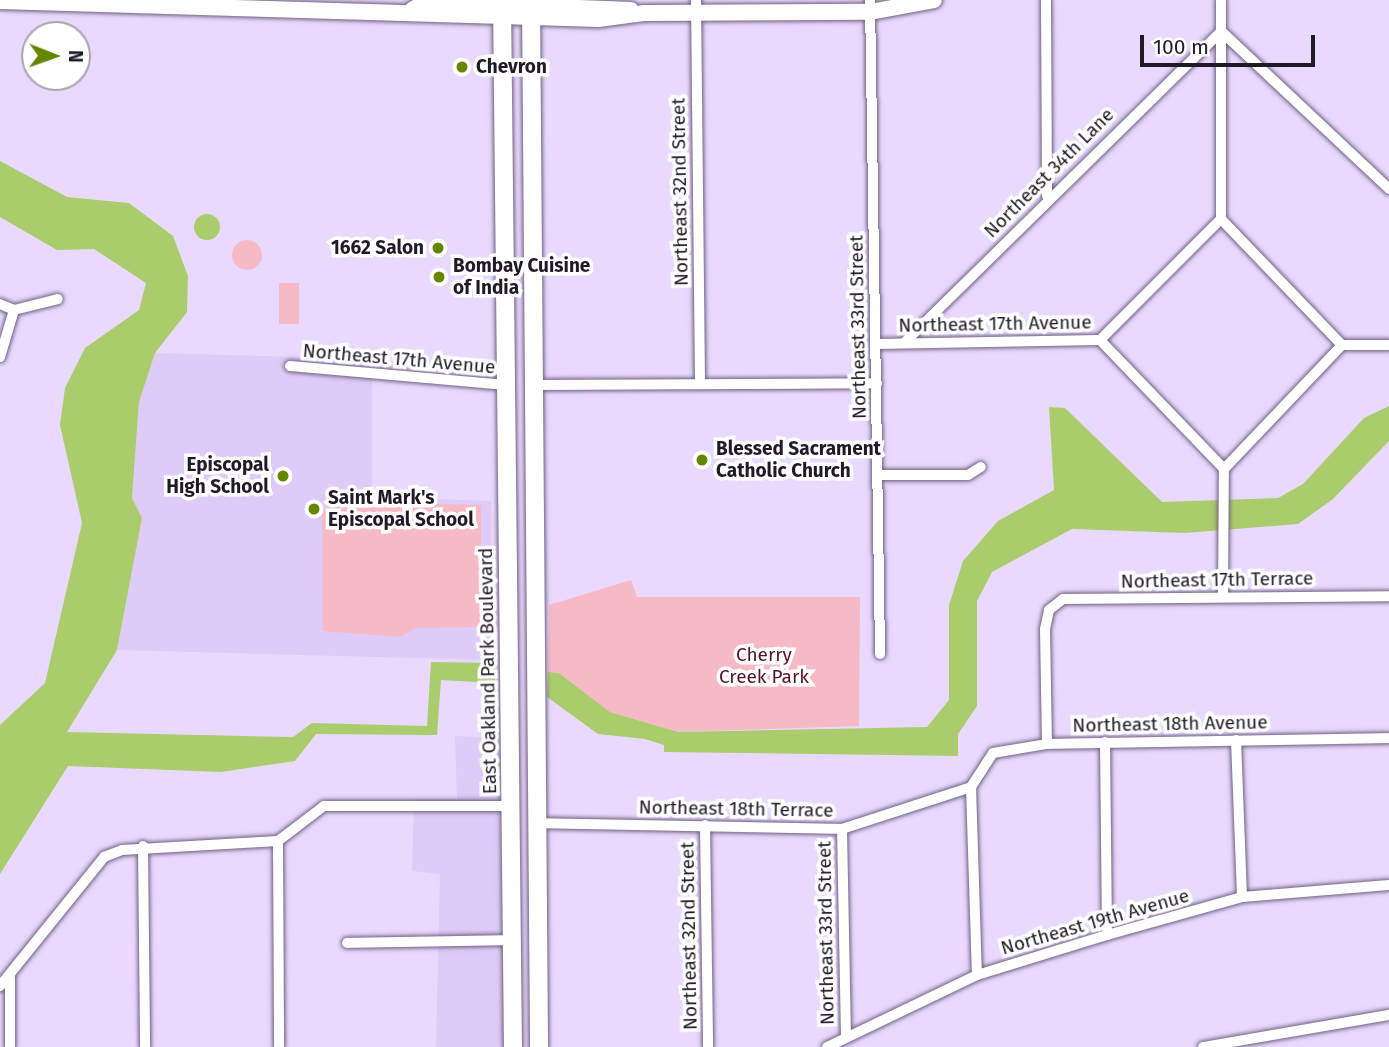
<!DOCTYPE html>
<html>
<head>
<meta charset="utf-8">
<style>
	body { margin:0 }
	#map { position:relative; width:1389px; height:1047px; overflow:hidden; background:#e9d9fe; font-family:"Fira Sans",sans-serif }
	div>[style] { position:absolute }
	.built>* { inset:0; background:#decbf7 }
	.green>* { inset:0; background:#f6bac7; transform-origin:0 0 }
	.round { border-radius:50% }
	.water>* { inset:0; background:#abcc6c }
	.roads { filter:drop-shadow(0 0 2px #706182) drop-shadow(0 0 2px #706182) }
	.street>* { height:10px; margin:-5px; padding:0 5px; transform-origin:5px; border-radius:5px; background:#fff }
	.secondary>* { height:16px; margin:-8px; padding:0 8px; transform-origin:8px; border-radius:8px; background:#fff }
	.primary>* { height:18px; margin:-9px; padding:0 9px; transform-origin:9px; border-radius:9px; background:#fff }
	.dots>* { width:19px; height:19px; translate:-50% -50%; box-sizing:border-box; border:4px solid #fff; border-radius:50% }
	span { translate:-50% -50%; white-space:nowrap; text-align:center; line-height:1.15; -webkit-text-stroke:7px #fff; paint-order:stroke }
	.poi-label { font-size:19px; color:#201a27; font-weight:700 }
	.left { translate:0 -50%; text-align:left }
	.right { translate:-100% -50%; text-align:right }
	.street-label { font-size:19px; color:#201a27 }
	.park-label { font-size:19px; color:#531328 }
	.north { position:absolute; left:21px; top:21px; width:70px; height:70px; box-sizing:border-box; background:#fff; border:2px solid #a6a3a9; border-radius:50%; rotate:91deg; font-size:19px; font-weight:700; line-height:28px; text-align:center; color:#201a27 }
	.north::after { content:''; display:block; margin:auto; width:24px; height:32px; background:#668601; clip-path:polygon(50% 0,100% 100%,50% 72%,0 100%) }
	.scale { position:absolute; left:1140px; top:35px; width:175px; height:32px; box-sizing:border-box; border:4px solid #201a27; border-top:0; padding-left:9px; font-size:21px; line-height:24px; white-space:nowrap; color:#201a27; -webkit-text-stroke:5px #fff; paint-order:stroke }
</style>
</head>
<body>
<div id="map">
	<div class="built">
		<i style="clip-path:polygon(155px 353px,372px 359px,372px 497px,491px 501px,491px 660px,117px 650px,142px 518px,132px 498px,139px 402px)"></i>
		<i style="clip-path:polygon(455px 736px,499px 738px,504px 1047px,436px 1047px,440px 874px,412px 871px,414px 799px,457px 799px)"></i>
	</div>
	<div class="green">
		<i class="round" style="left:232px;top:240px;width:30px;height:30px"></i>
		<i style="left:279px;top:283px;width:20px;height:41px"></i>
		<i style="clip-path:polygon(332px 502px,481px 505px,481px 627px,416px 628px,401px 637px,323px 631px,322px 513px)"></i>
		<i style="clip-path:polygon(631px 580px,637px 597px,860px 597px,859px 726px,678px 732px,610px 712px,559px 673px,548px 672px,549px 605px)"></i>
	</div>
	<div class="water">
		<i style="clip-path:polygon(0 161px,67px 197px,129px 203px,173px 236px,188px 276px,187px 312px,155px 353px,139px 402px,132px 498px,142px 518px,117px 650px,67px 732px,293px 737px,312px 723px,427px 726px,431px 662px,495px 663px,495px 683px,441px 680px,437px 735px,316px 734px,295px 761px,221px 772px,68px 766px,0 874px,0 725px,45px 683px,82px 523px,60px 425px,65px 388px,85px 348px,139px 310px,146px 283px,94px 249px,57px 250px,0 217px)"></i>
		<i class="round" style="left:194px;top:214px;width:26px;height:26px"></i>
		<i style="clip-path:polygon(1389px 406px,1389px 441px,1333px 499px,1298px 524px,1185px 533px,1072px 529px,992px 572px,977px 601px,977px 706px,958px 734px,958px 756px,664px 752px,664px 745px,645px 739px,598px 734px,547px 697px,548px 672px,559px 673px,610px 712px,678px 732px,927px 727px,949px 700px,949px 605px,963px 561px,998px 521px,1054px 490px,1049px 407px,1065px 408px,1162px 502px,1278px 498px,1303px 484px,1364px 418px)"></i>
	</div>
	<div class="roads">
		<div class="street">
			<i style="left:696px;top:0;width:383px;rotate:89.4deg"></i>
			<i style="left:870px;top:0;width:654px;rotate:89.12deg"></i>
			<i style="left:1046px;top:0;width:196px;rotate:89.7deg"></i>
			<i style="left:1221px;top:0;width:219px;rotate:90deg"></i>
			<i style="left:0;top:304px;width:15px;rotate:23deg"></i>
			<i style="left:1100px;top:340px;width:179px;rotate:46.1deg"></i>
			<i style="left:1224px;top:469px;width:171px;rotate:-46.4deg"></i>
			<i style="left:904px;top:343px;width:445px;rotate:-44.5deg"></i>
			<i style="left:1221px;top:31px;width:231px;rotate:43.2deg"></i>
			<i style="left:876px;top:344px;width:224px;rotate:-1deg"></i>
			<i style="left:1100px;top:340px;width:171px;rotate:-45deg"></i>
			<i style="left:1221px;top:219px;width:175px;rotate:46.2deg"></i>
			<i style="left:1342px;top:345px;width:47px"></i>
			<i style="left:0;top:357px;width:49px;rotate:-73.4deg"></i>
			<i style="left:14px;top:310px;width:45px;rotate:-14deg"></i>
			<i style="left:290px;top:366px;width:217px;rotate:5deg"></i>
			<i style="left:534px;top:385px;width:343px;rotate:-0.3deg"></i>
			<i style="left:878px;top:475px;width:90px"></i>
			<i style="left:968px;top:475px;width:15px;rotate:-32deg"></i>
			<i style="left:1223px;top:597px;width:128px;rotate:-89.6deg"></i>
			<i style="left:1236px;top:740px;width:157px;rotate:87.8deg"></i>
			<i style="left:1105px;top:742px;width:193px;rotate:89.4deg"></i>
			<i style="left:1047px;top:744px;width:115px;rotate:-91deg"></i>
			<i style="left:1045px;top:629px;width:19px;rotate:-78deg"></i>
			<i style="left:1049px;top:610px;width:18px;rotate:-38deg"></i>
			<i style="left:1063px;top:599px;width:326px;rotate:-0.5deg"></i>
			<i style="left:971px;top:787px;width:40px;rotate:-57.1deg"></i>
			<i style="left:993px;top:753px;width:55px;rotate:-9.5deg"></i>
			<i style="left:1047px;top:744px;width:342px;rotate:-1deg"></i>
			<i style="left:971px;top:787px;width:188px;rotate:88.2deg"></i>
			<i style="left:535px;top:823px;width:307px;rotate:1.1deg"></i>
			<i style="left:842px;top:829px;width:136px;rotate:-18deg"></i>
			<i style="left:705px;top:825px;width:222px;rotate:89.2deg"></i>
			<i style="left:842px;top:829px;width:207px;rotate:88.9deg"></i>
			<i style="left:278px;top:841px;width:206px;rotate:89.7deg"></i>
			<i style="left:143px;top:846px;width:201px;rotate:89.4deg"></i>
			<i style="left:347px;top:943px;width:165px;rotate:-1deg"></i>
			<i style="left:10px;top:977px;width:70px;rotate:90deg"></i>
			<i style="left:0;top:986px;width:166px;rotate:-51.1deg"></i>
			<i style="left:104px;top:857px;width:19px;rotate:-21deg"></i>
			<i style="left:122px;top:850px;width:156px;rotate:-3.3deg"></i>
			<i style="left:278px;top:841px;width:58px;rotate:-37.3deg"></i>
			<i style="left:324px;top:806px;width:187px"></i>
			<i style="left:827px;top:1047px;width:166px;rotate:-25.6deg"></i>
			<i style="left:977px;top:975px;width:136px;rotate:-17.1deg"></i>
			<i style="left:1107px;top:935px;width:140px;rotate:-15.7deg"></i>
			<i style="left:1242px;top:897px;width:147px;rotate:-4.7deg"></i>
			<i style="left:1203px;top:1047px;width:189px;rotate:-9.8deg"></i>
		</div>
		<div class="secondary">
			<i style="left:0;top:1px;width:598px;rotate:1.72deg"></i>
			<i style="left:598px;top:19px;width:46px;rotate:-7.4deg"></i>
			<i style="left:644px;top:13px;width:226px;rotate:-0.3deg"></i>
			<i style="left:870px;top:12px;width:65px;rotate:-10.6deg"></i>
			<i style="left:412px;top:10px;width:16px;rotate:-30deg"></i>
			<i style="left:426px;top:2px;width:205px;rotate:2.2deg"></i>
		</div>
		<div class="primary">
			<i style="left:502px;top:0;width:1047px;rotate:89.4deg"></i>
			<i style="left:531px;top:0;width:1047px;rotate:89.56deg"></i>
		</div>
	</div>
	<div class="dots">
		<i style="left:462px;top:67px;background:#668601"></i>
		<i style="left:438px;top:248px;background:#668601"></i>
		<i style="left:439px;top:277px;background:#668601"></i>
		<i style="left:702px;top:460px;background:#668601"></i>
		<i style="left:283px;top:476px;background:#668601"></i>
		<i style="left:314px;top:509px;background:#668601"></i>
	</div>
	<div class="poi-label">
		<span class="left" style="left:476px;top:67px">Chevron</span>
		<span class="right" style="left:424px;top:248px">1662 Salon</span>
		<span class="left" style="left:453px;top:277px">Bombay Cuisine<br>of India</span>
		<span class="left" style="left:716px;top:460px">Blessed Sacrament<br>Catholic Church</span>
		<span class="right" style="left:269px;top:476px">Episcopal<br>High School</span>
		<span class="left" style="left:328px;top:509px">Saint Mark's<br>Episcopal School</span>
	</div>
	<div class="street-label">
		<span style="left:1049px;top:173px;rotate:-45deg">Northeast 34th Lane</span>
		<span style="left:680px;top:192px;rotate:-91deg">Northeast 32nd Street</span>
		<span style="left:995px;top:324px;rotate:-1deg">Northeast 17th Avenue</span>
		<span style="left:858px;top:327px;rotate:-91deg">Northeast 33rd Street</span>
		<span style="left:399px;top:359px;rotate:5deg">Northeast 17th Avenue</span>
		<span style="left:1217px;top:580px;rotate:-1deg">Northeast 17th Terrace</span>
		<span style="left:488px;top:671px;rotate:-91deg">East Oakland Park Boulevard</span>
		<span style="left:1170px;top:724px;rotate:-1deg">Northeast 18th Avenue</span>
		<span style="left:736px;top:809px;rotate:1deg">Northeast 18th Terrace</span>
		<span style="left:1095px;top:922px;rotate:-16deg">Northeast 19th Avenue</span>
		<span style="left:826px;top:933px;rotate:-91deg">Northeast 33rd Street</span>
		<span style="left:689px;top:936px;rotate:-91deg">Northeast 32nd Street</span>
	</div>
	<div class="park-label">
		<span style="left:764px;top:666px">Cherry<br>Creek Park</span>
	</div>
	<div class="north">N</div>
	<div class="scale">100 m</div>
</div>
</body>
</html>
